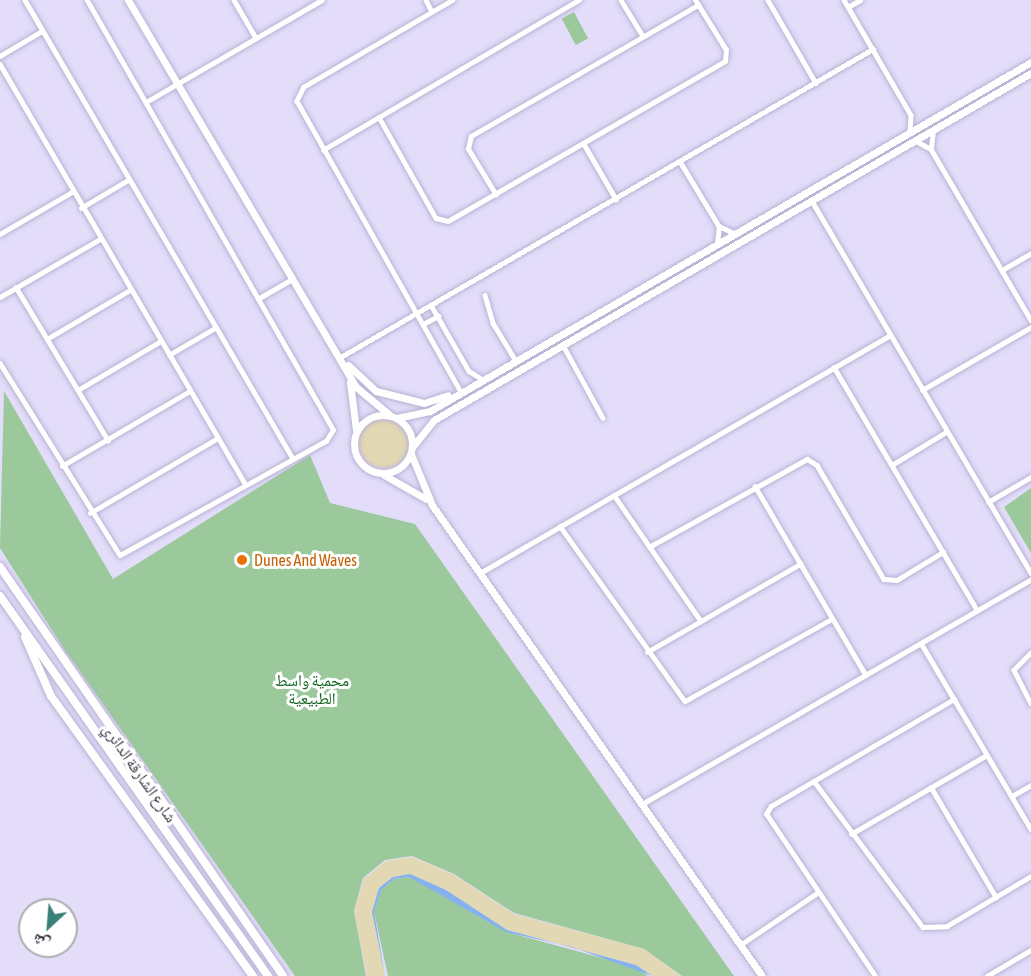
<!DOCTYPE html>
<html>
<head>
<meta charset="utf-8">
<style>
	body { margin:0 }
	#map { position:relative; width:1031px; height:976px; overflow:hidden; background:#e3ddfa; font-family:"Asap Condensed","Noto Naskh Arabic",sans-serif }
	div>[style] { position:absolute }
	.green>* { inset:0; background:#9bc99c; transform-origin:0 0 }
	.sand>* { inset:0; background:#e2d8b3 }
	.round { border-radius:50% }
	.water>* { inset:0; background:#85b1ee }
	.roads { filter:drop-shadow(0 0 2px #bab2d4) drop-shadow(0 0 2px #bab2d4) }
	.street>* { height:4.5px; margin:-2.25px; padding:0 2.25px; transform-origin:2.25px; border-radius:2.25px; background:#fff }
	.secondary>* { height:7px; margin:-3.5px; padding:0 3.5px; transform-origin:3.5px; border-radius:3.5px; background:#fff }
	.secondary>.ring { margin:-3.5px; padding:0; box-sizing:content-box; background:none; border:7px solid #fff; border-radius:50% }
	.highway>* { height:8px; margin:-4px; padding:0 4px; transform-origin:4px; border-radius:4px; background:#fff }
	.dots>* { width:16px; height:16px; translate:-50% -50%; box-sizing:border-box; border:3px solid #fff; border-radius:50% }
	span { translate:-50% -50%; white-space:nowrap; text-align:center; line-height:1.15; -webkit-text-stroke:6px #fff; paint-order:stroke }
	.food-label { font-size:16px; color:#c56008 }
	.left { translate:0 -50%; text-align:left }
	.park-label { font-size:16px; color:#0f641d }
	.street-label { font-size:16px; color:#332f3d }
	.north { position:absolute; left:18px; top:898px; width:60px; height:60px; box-sizing:border-box; background:#fff; border:2px solid #adacb1; border-radius:50%; rotate:206deg; font-size:16px; font-weight:700; line-height:24px; text-align:center; color:#332f3d }
	.north::after { content:''; display:block; margin:auto; width:21px; height:27px; background:#387f78; clip-path:polygon(50% 0,100% 100%,50% 72%,0 100%) }
</style>
</head>
<body>
<div id="map">
	<div class="green">
		<i style="left:574px;top:12px;width:30px;height:14px;rotate:62deg"></i>
		<i style="clip-path:polygon(4px 391px,113px 579px,310px 455px,330px 503px,415px 524px,734px 976px,682px 976px,644px 949px,514px 913px,454px 874px,412px 856px,385px 860px,363px 878px,354px 911px,366px 976px,295px 976px,64px 649px,0 548px)"></i>
		<i style="clip-path:polygon(1031px 488px,1031px 553px,1004px 507px)"></i>
		<i style="clip-path:polygon(410px 877px,507px 932px,635px 967px,648px 976px,388px 976px,374px 912px,381px 890px,394px 879px)"></i>
	</div>
	<div class="sand">
		<i class="round" style="left:359px;top:418px;width:50px;height:50px"></i>
		<i style="clip-path:polygon(412px 857px,454px 875px,514px 914px,644px 949px,681px 976px,652px 976px,636px 965px,507px 930px,446px 890px,410px 874px,393px 877px,379px 889px,372px 912px,385px 976px,367px 976px,354px 911px,364px 879px,386px 861px)"></i>
	</div>
	<div class="water">
		<i style="clip-path:polygon(410px 874px,446px 890px,507px 930px,636px 965px,652px 976px,572px 947px,506px 932px,409px 877px,394px 879px,381px 890px,374px 912px,385px 976px,372px 912px,379px 888px,393px 877px)"></i>
	</div>
	<div class="roads">
		<div class="street">
			<i style="left:25px;top:0;width:529px;rotate:59.7deg"></i>
			<i style="left:234px;top:0;width:44px;rotate:59.9deg"></i>
			<i style="left:426px;top:0;width:13px;rotate:63deg"></i>
			<i style="left:453px;top:0;width:173px;rotate:149.7deg"></i>
			<i style="left:304px;top:87px;width:16px;rotate:117deg"></i>
			<i style="left:297px;top:101px;width:334px;rotate:60.6deg"></i>
			<i style="left:621px;top:0;width:42px;rotate:58.6deg"></i>
			<i style="left:768px;top:0;width:96px;rotate:60deg"></i>
			<i style="left:844px;top:0;width:133px;rotate:59.8deg"></i>
			<i style="left:911px;top:115px;width:17px;rotate:93deg"></i>
			<i style="left:848px;top:7px;width:14px;rotate:-30deg"></i>
			<i style="left:0;top:56px;width:49px;rotate:-30.8deg"></i>
			<i style="left:0;top:64px;width:486px;rotate:59.7deg"></i>
			<i style="left:146px;top:102px;width:203px;rotate:-30.1deg"></i>
			<i style="left:379px;top:117px;width:116px;rotate:60.6deg"></i>
			<i style="left:436px;top:218px;width:12px;rotate:14deg"></i>
			<i style="left:448px;top:221px;width:320px;rotate:-30deg"></i>
			<i style="left:725px;top:61px;width:11px;rotate:-85deg"></i>
			<i style="left:726px;top:50px;width:59px;rotate:-121.8deg"></i>
			<i style="left:916px;top:141px;width:17px;rotate:28deg"></i>
			<i style="left:931px;top:149px;width:198px;rotate:59.7deg"></i>
			<i style="left:584px;top:144px;width:64px;rotate:59.8deg"></i>
			<i style="left:931px;top:149px;width:18px;rotate:-84deg"></i>
			<i style="left:323px;top:150px;width:297px;rotate:-30.4deg"></i>
			<i style="left:681px;top:163px;width:74px;rotate:58.9deg"></i>
			<i style="left:719px;top:226px;width:19px;rotate:25deg"></i>
			<i style="left:496px;top:195px;width:54px;rotate:-121.3deg"></i>
			<i style="left:468px;top:149px;width:13px;rotate:-77deg"></i>
			<i style="left:471px;top:136px;width:262px;rotate:-30deg"></i>
			<i style="left:812px;top:201px;width:432px;rotate:59.5deg"></i>
			<i style="left:81px;top:208px;width:55px;rotate:-30.8deg"></i>
			<i style="left:0;top:234px;width:83px;rotate:-30.3deg"></i>
			<i style="left:717px;top:244px;width:18px;rotate:-84deg"></i>
			<i style="left:1002px;top:270px;width:34px;rotate:-30deg"></i>
			<i style="left:16px;top:287px;width:179px;rotate:59deg"></i>
			<i style="left:485px;top:295px;width:29px;rotate:74deg"></i>
			<i style="left:493px;top:323px;width:44px;rotate:58.8deg"></i>
			<i style="left:0;top:297px;width:116px;rotate:-30.1deg"></i>
			<i style="left:261px;top:297px;width:36px;rotate:-30deg"></i>
			<i style="left:431px;top:305px;width:76px;rotate:60.1deg"></i>
			<i style="left:469px;top:371px;width:15px;rotate:32deg"></i>
			<i style="left:425px;top:323px;width:15px;rotate:-28deg"></i>
			<i style="left:47px;top:339px;width:96px;rotate:-30.6deg"></i>
			<i style="left:563px;top:345px;width:83px;rotate:61.3deg"></i>
			<i style="left:169px;top:355px;width:53px;rotate:-30.4deg"></i>
			<i style="left:339px;top:358px;width:617px;rotate:-30.06deg"></i>
			<i style="left:0;top:363px;width:226px;rotate:58deg"></i>
			<i style="left:120px;top:555px;width:235px;rotate:-29deg"></i>
			<i style="left:326px;top:441px;width:13px;rotate:-58deg"></i>
			<i style="left:333px;top:430px;width:495px;rotate:-119.8deg"></i>
			<i style="left:834px;top:367px;width:282px;rotate:59.5deg"></i>
			<i style="left:78px;top:390px;width:96px;rotate:-30.6deg"></i>
			<i style="left:922px;top:390px;width:126px;rotate:-30deg"></i>
			<i style="left:892px;top:465px;width:63px;rotate:-31.4deg"></i>
			<i style="left:62px;top:466px;width:148px;rotate:-30.4deg"></i>
			<i style="left:755px;top:486px;width:219px;rotate:59.6deg"></i>
			<i style="left:614px;top:495px;width:153px;rotate:55.4deg"></i>
			<i style="left:988px;top:502px;width:50px;rotate:-30.2deg"></i>
			<i style="left:90px;top:513px;width:148px;rotate:-30.4deg"></i>
			<i style="left:560px;top:526px;width:215px;rotate:54.5deg"></i>
			<i style="left:685px;top:701px;width:168px;rotate:-29.2deg"></i>
			<i style="left:649px;top:547px;width:181px;rotate:-29.1deg"></i>
			<i style="left:807px;top:459px;width:12px;rotate:31deg"></i>
			<i style="left:817px;top:465px;width:132px;rotate:59.6deg"></i>
			<i style="left:884px;top:579px;width:13px;rotate:4deg"></i>
			<i style="left:897px;top:580px;width:54px;rotate:-31.3deg"></i>
			<i style="left:480px;top:573px;width:474px;rotate:-30.1deg"></i>
			<i style="left:921px;top:643px;width:216px;rotate:59.4deg"></i>
			<i style="left:647px;top:652px;width:177px;rotate:-29.9deg"></i>
			<i style="left:1031px;top:653px;width:24px;rotate:135deg"></i>
			<i style="left:1014px;top:670px;width:37px;rotate:63deg"></i>
			<i style="left:814px;top:781px;width:182px;rotate:53.3deg"></i>
			<i style="left:923px;top:927px;width:24px;rotate:-2deg"></i>
			<i style="left:947px;top:926px;width:98px;rotate:-30.8deg"></i>
			<i style="left:931px;top:787px;width:128px;rotate:59.4deg"></i>
			<i style="left:1012px;top:796px;width:22px;rotate:-30deg"></i>
			<i style="left:642px;top:804px;width:449px;rotate:-30deg"></i>
			<i style="left:851px;top:834px;width:157px;rotate:-30.2deg"></i>
			<i style="left:740px;top:945px;width:93px;rotate:-34deg"></i>
			<i style="left:875px;top:976px;width:195px;rotate:-123.9deg"></i>
			<i style="left:766px;top:814px;width:9px;rotate:-58deg"></i>
			<i style="left:771px;top:806px;width:212px;rotate:-30.3deg"></i>
			<i style="left:987px;top:976px;width:51px;rotate:-30.6deg"></i>
		</div>
		<div class="secondary">
			<i style="left:128px;top:0;width:449px;rotate:59.5deg"></i>
			<i style="left:356px;top:387px;width:45px;rotate:39.6deg"></i>
			<i style="left:348px;top:365px;width:38px;rotate:43deg"></i>
			<i style="left:376px;top:391px;width:49px;rotate:14deg"></i>
			<i style="left:424px;top:403px;width:25px;rotate:-18deg"></i>
			<i style="left:350px;top:382px;width:48px;rotate:82.9deg"></i>
			<i class="ring" style="left:354px;top:415px;width:51px;height:51px"></i>
			<i style="left:397px;top:418px;width:34px;rotate:-12deg"></i>
			<i style="left:430px;top:411px;width:695px;rotate:-30.14deg"></i>
			<i style="left:413px;top:446px;width:33px;rotate:-51deg"></i>
			<i style="left:434px;top:420px;width:691px;rotate:-30.17deg"></i>
			<i style="left:411px;top:454px;width:55px;rotate:67.6deg"></i>
			<i style="left:432px;top:505px;width:575px;rotate:54.98deg"></i>
			<i style="left:384px;top:475px;width:48px;rotate:29.7deg"></i>
		</div>
		<div class="highway">
			<i style="left:0;top:567px;width:497px;rotate:55.3deg"></i>
			<i style="left:0;top:596px;width:465px;rotate:54.8deg"></i>
			<i style="left:25px;top:637px;width:64px;rotate:66.2deg"></i>
			<i style="left:51px;top:696px;width:345px;rotate:54.2deg"></i>
		</div>
	</div>
	<div class="dots">
		<i style="left:242px;top:560px;background:#e8710a"></i>
	</div>
	<div class="food-label">
		<span class="left" style="left:254px;top:560px">Dunes And Waves</span>
	</div>
	<div class="park-label">
		<span style="left:312px;top:689px">محمية واسط<br>الطبيعية</span>
	</div>
	<div class="street-label">
		<span style="left:140px;top:773px;rotate:55deg">شارع الشارقة الدائري</span>
	</div>
	<div class="north">ش</div>
</div>
</body>
</html>
